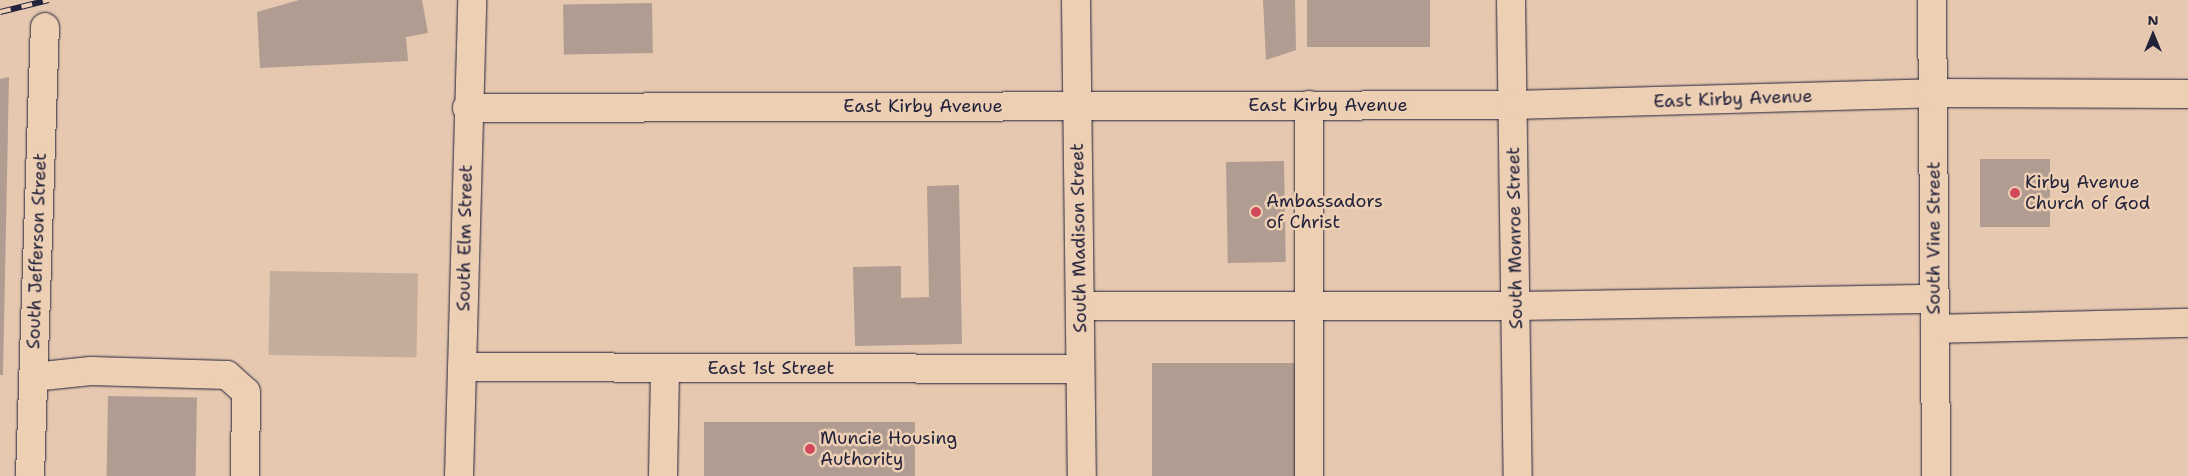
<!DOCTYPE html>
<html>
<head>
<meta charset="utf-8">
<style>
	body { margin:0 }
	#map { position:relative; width:2188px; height:476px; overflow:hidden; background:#e5c8af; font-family:"Shantell Sans",sans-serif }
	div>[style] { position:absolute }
	.green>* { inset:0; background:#c5ad9c; transform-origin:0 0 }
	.building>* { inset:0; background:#b19c91; transform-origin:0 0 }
	.roads { filter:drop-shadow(0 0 1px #22223b) drop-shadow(0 0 1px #22223b) }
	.minor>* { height:28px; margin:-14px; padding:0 14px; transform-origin:14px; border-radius:14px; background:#edcfb4 }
	.major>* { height:28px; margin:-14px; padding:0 14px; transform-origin:14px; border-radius:14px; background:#edcfb4 }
	.rail>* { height:5.5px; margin-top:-2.75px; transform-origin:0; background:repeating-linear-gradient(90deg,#edcfb4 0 11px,#22223b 0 22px); box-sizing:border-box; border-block:1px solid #22223b }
	.dots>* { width:14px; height:14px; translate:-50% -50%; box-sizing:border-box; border:2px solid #edcfb4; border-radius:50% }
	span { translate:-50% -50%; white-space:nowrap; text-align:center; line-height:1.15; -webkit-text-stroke:5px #edcfb4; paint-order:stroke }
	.street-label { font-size:18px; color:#22223b }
	.poi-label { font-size:18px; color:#22223b }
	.left { translate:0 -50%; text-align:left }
	.north { position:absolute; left:2128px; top:10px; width:50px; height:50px; -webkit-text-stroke:4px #edcfb4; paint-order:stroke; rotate:0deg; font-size:14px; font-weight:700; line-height:20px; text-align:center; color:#22223b }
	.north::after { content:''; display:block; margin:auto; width:18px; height:22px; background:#22223b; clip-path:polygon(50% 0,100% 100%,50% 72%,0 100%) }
</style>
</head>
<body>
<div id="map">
	<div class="green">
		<i style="left:270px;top:271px;width:148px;height:84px;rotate:1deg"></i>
	</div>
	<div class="building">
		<i style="clip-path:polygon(299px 0,422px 0,428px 33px,406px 37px,408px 61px,260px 68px,257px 12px)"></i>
		<i style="clip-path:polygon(1263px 0,1295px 0,1296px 50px,1266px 60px)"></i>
		<i style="left:1307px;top:0;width:123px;height:47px"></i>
		<i style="left:652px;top:3px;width:50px;height:89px;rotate:89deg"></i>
		<i style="clip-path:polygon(9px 77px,3px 375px,0 375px,0 79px)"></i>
		<i style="left:1980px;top:159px;width:70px;height:68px"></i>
		<i style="left:1284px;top:161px;width:101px;height:58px;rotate:89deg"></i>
		<i style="clip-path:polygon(959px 185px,962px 344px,855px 346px,853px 267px,901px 266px,901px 298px,929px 297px,927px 186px)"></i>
		<i style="left:1152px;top:363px;width:149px;height:113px"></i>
		<i style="left:108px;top:396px;width:89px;height:80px;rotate:1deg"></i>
		<i style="left:704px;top:422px;width:211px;height:54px"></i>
	</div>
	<div class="roads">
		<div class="minor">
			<i style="left:1511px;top:0;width:476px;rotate:89.2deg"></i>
			<i style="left:1932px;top:0;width:476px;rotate:89.5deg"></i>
			<i style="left:1309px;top:105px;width:371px;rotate:90deg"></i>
			<i style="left:467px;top:108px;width:1046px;rotate:-0.16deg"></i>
			<i style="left:1513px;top:105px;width:420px;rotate:-1.6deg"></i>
			<i style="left:1933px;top:93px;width:255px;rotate:0.2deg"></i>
			<i style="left:1080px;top:306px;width:436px"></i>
			<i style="left:1516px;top:306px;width:419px;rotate:-1deg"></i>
			<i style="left:1935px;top:329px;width:253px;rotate:-1.4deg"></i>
			<i style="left:462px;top:367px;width:618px;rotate:0.19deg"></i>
			<i style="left:33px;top:377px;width:58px;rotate:-5.9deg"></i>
			<i style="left:91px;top:371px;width:136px;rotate:1.7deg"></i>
			<i style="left:227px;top:375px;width:25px;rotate:42deg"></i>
			<i style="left:246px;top:392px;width:84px;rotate:90.7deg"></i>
			<i style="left:30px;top:476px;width:449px;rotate:-88.1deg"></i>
			<i style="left:459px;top:476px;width:476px;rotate:-88.4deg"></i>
			<i style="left:663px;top:476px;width:108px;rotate:-88.9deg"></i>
		</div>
		<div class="major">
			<i style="left:1076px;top:0;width:476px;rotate:89.3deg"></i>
		</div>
	</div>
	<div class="rail">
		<i style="left:0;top:12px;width:50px;rotate:-13.8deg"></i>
	</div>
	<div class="dots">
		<i style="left:2015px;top:193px;background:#d1495b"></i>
		<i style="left:1256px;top:212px;background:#d1495b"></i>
		<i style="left:810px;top:449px;background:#d1495b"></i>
	</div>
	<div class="street-label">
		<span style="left:1733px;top:99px;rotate:-2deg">East Kirby Avenue</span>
		<span style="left:1328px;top:105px">East Kirby Avenue</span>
		<span style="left:923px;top:106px">East Kirby Avenue</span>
		<span style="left:465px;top:238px;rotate:-89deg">South Elm Street</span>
		<span style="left:1079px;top:238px;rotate:-91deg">South Madison Street</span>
		<span style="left:1515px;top:238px;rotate:-91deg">South Monroe Street</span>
		<span style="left:1934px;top:238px;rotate:-90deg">South Vine Street</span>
		<span style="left:37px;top:251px;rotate:-88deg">South Jefferson Street</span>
		<span style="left:771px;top:368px">East 1st Street</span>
	</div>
	<div class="poi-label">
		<span class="left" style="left:2025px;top:193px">Kirby Avenue<br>Church of God</span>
		<span class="left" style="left:1266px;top:212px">Ambassadors<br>of Christ</span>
		<span class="left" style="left:820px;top:449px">Muncie Housing<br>Authority</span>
	</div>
	<div class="north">N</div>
</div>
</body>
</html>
